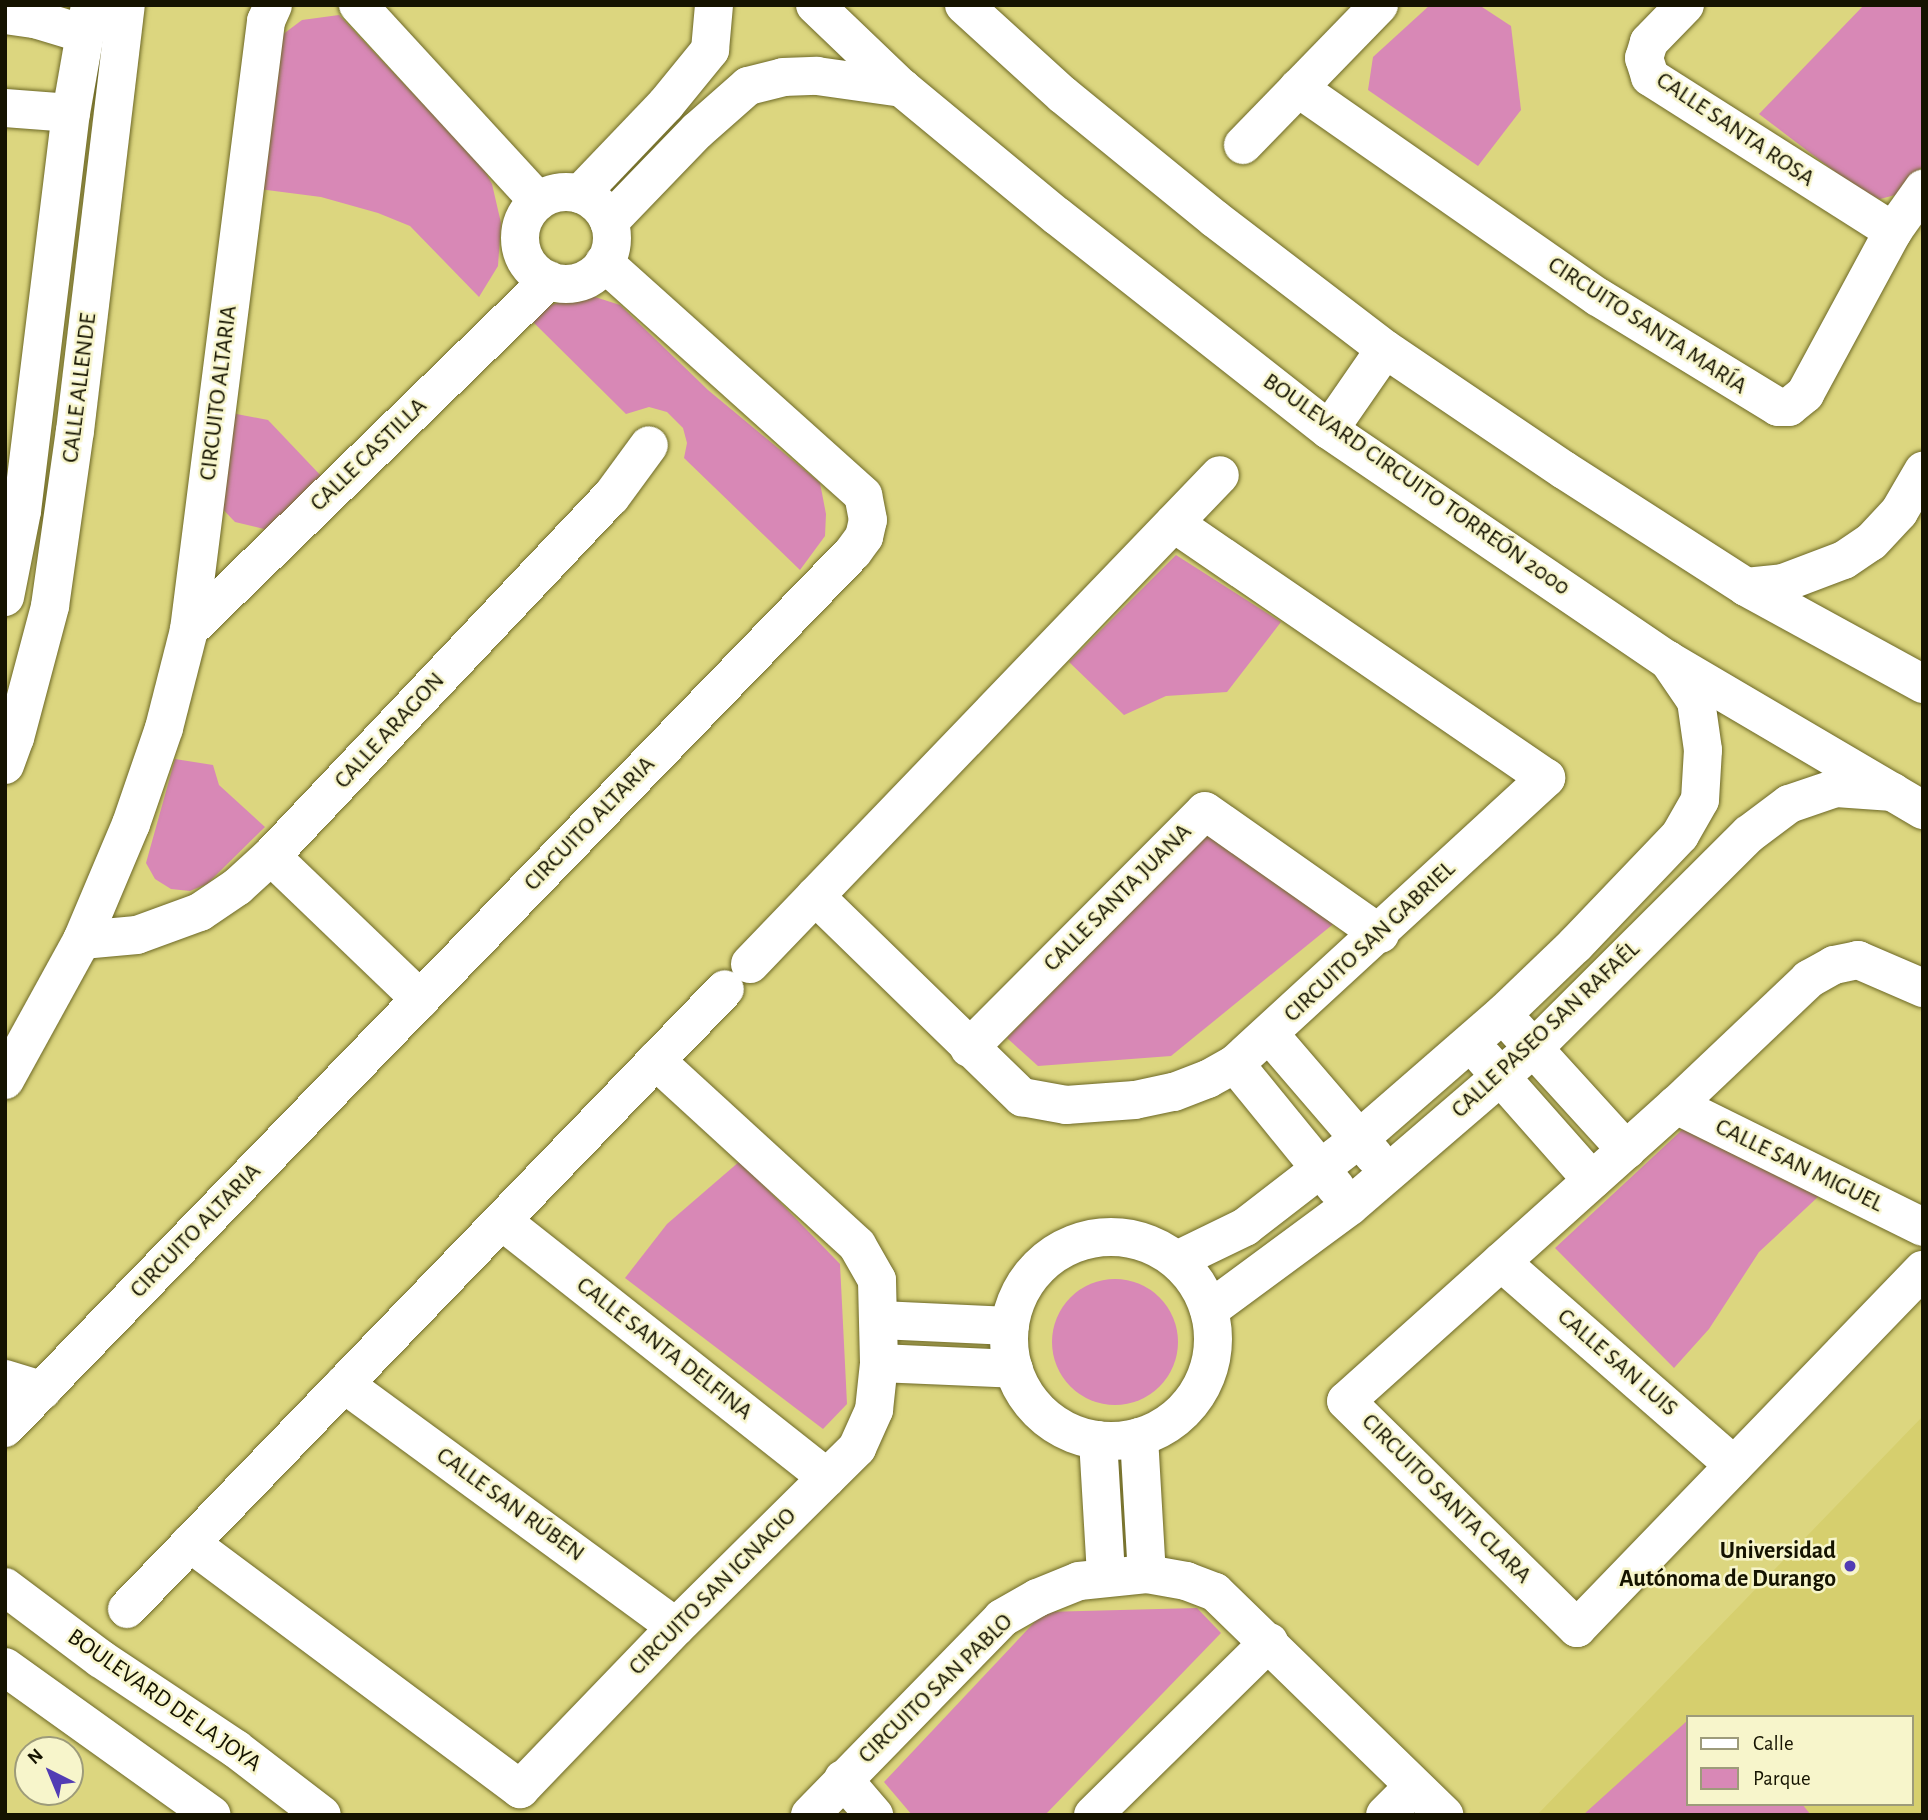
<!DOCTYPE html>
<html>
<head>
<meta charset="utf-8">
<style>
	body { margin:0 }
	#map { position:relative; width:1928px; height:1820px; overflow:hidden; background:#dcd67f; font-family:"Alegreya Sans",sans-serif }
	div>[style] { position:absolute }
	.built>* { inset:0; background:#d6cf6e }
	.green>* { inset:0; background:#d888b6 }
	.round { border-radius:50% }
	.roads { filter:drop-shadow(0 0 2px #6d6826) drop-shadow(0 0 2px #6d6826) }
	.minor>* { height:38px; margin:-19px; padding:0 19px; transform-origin:19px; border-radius:19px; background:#fff }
	.minor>.ring { margin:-19px; padding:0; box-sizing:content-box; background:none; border:38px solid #fff; border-radius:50% }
	.major>* { height:38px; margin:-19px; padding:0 19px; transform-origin:19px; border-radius:19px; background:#fff }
	.dots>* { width:19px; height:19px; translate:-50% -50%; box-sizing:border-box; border:4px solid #f7f5cb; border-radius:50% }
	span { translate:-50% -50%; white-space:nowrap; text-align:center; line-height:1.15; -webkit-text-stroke:5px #f7f5cb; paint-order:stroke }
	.street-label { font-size:24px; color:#151300 }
	.poi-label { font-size:24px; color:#151300; font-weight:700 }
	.right { translate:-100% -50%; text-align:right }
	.frame { position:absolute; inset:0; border:7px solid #151300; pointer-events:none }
	.legend { position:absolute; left:1686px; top:1715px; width:228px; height:91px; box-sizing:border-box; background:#f7f5cb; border:2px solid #9d9b7a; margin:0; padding:9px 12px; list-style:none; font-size:21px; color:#151300 }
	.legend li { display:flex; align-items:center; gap:14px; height:35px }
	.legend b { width:35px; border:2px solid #9d9b7a }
	.north { position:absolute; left:14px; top:1736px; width:70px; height:70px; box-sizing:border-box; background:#f7f5cb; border:2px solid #9d9b7a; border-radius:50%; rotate:317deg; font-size:19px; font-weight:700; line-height:28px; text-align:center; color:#151300 }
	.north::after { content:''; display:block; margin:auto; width:24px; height:32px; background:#523cb4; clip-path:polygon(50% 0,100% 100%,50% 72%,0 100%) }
</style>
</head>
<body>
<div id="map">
	<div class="built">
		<i style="clip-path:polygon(evenodd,1923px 1416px,1923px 1815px,1537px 1815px,1923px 1416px,1688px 1717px,1912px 1717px,1912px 1804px,1688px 1804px,1688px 1717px)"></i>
	</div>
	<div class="green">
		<i style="clip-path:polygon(1430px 5px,1479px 5px,1511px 26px,1521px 110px,1478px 166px,1368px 90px,1373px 57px)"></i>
		<i style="clip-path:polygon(1864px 5px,1923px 5px,1923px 165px,1899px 194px,1880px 199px,1859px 190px,1759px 114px)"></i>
		<i style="clip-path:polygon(339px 15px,421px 102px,476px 155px,492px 184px,501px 223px,498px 266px,479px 297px,410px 226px,378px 213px,321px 197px,259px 189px,282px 35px,302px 20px)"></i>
		<i style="clip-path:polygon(592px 296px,620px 305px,708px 390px,820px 483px,826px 514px,825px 536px,800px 570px,684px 458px,687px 443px,683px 428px,667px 412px,649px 407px,626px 414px,532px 321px,545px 307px,575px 297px)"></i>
		<i style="clip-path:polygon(226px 412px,268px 420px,324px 479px,268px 530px,235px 522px,216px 502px)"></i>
		<i style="clip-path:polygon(1176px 555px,1281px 622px,1227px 692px,1166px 696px,1124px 715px,1069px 662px)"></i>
		<i style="clip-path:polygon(175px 759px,213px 765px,219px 785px,265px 827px,207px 884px,190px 891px,171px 889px,155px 879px,146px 863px)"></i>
		<i style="clip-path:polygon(1209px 833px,1337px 921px,1171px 1056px,1038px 1066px,1007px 1038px)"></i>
		<i style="clip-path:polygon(1683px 1129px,1820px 1195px,1759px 1252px,1709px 1329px,1674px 1368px,1555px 1248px)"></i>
		<i style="clip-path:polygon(740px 1161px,840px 1264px,847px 1404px,823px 1429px,625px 1278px,667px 1224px)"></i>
		<i class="round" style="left:1052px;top:1279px;width:126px;height:126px"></i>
		<i style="clip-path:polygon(1197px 1608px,1221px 1633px,1045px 1815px,912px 1815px,884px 1782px,1044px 1612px)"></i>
		<i style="clip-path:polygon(1688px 1720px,1688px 1804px,1802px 1804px,1811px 1815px,1583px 1815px)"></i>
	</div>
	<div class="roads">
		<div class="minor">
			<i style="left:358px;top:5px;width:266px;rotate:47.4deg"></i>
			<i style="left:1685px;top:5px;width:52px;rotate:134.2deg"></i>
			<i style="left:1649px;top:42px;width:17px;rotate:107deg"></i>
			<i style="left:1644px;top:58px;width:20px;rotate:72deg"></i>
			<i style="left:1650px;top:77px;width:288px;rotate:32.4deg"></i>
			<i style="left:5px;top:15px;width:30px;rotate:8deg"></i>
			<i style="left:35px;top:19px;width:51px;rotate:17deg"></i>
			<i style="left:1298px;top:88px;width:366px;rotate:34.9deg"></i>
			<i style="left:1598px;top:297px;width:211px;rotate:31.4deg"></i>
			<i style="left:1778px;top:407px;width:11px"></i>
			<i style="left:1789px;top:407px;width:21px;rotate:-39deg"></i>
			<i style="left:1805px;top:394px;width:185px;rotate:-61.6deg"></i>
			<i style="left:1893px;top:231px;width:52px;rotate:-54.5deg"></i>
			<i style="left:5px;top:108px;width:66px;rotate:4.3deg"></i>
			<i style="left:1243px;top:145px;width:195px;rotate:-45.8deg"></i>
			<i class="ring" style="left:520px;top:192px;width:54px;height:54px"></i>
			<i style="left:580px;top:194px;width:124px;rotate:-46.3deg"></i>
			<i style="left:666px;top:104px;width:70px;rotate:-50.8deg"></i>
			<i style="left:710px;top:50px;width:45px;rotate:-84.9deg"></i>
			<i style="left:609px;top:222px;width:127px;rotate:-46deg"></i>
			<i style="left:697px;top:131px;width:68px;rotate:-41.4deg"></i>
			<i style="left:748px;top:86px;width:36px;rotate:-14deg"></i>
			<i style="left:783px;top:77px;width:34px;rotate:-2deg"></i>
			<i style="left:817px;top:76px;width:86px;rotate:8deg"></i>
			<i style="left:1746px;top:587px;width:37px;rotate:-6deg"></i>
			<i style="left:1783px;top:583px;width:65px;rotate:-20.7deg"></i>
			<i style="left:1844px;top:560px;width:32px;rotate:-34deg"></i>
			<i style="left:1871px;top:542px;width:41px;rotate:-47deg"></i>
			<i style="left:1899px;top:512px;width:48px;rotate:-59.7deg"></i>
			<i style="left:5px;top:597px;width:88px;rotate:-78.8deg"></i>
			<i style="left:22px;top:511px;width:401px;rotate:-83deg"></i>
			<i style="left:71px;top:113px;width:110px;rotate:-80deg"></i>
			<i style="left:189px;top:630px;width:502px;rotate:-44.19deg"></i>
			<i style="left:5px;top:765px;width:29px;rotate:-70deg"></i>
			<i style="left:15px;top:738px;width:137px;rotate:-75.1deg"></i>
			<i style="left:50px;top:606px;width:177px;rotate:-81.9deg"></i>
			<i style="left:75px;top:431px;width:429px;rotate:-83.2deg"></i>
			<i style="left:271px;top:856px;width:207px;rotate:43.8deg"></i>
			<i style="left:815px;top:896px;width:289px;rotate:44.2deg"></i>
			<i style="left:1022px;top:1097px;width:45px;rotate:10.3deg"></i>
			<i style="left:1066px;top:1105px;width:69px;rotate:-4.1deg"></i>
			<i style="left:1135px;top:1100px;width:40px;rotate:-12deg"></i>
			<i style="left:1174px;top:1092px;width:36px;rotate:-21deg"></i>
			<i style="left:1208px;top:1079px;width:31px;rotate:-29deg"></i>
			<i style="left:1235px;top:1064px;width:423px;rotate:-42.6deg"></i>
			<i style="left:1546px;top:778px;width:451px;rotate:-145.6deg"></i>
			<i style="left:82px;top:940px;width:55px;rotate:-5.2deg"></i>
			<i style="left:137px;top:935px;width:67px;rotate:-20.1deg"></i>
			<i style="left:200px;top:912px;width:45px;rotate:-34deg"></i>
			<i style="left:237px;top:887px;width:46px;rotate:-42.4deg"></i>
			<i style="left:271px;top:856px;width:494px;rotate:-46.6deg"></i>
			<i style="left:611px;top:497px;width:64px;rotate:-53.8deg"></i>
			<i style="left:750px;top:964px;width:678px;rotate:-46.14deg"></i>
			<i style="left:1923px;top:988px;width:71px;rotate:-156.7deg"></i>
			<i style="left:1858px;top:960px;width:25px;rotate:168deg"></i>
			<i style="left:1834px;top:965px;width:29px;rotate:151deg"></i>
			<i style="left:1809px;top:979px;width:183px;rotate:136.5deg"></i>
			<i style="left:1676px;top:1105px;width:443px;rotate:138.1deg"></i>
			<i style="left:1346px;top:1401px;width:324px;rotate:44.5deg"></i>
			<i style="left:1577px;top:1628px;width:498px;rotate:-46deg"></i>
			<i style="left:1516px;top:1029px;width:164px;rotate:47.7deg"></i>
			<i style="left:1270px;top:1035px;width:160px;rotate:49.3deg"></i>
			<i style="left:969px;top:1048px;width:334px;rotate:-45.1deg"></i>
			<i style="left:1205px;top:811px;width:214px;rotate:35.1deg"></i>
			<i style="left:1484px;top:1058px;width:163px;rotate:48.5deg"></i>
			<i style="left:1235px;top:1064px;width:160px;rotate:50.8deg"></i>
			<i style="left:5px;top:1080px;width:160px;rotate:-61.2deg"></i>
			<i style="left:82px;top:940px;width:126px;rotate:-67.1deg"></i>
			<i style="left:131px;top:824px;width:102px;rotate:-71deg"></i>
			<i style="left:164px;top:728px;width:101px;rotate:-75.7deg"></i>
			<i style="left:189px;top:630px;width:614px;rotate:-82.79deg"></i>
			<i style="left:266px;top:21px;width:17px;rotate:-66deg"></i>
			<i style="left:1676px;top:1105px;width:275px;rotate:26.3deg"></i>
			<i style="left:502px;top:1221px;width:414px;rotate:38.3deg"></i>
			<i class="ring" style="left:1009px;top:1237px;width:166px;height:166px"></i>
			<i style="left:1177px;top:1260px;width:76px;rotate:-25.9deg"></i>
			<i style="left:1245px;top:1227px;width:144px;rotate:-37.7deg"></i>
			<i style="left:1359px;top:1139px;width:191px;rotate:-41deg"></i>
			<i style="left:1503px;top:1014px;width:100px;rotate:-43.8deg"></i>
			<i style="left:1575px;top:945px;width:152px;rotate:-46.3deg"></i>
			<i style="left:1680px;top:835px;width:40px;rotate:-60.3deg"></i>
			<i style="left:1700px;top:800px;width:50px;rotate:-86.6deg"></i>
			<i style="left:1703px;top:750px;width:49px;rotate:-98.1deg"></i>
			<i style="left:1696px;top:701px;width:50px;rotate:-124.3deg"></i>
			<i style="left:1501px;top:1262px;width:309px;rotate:41.1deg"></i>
			<i style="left:1209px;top:1310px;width:175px;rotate:-36.4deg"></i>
			<i style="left:1350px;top:1206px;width:243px;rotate:-40.7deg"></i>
			<i style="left:1534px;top:1048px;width:303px;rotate:-44.9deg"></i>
			<i style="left:1749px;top:834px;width:50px;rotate:-36.9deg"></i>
			<i style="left:1789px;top:804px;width:50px;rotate:-18.8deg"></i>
			<i style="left:1836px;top:788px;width:57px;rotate:4deg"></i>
			<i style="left:880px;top:1320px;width:130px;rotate:2.6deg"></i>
			<i style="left:879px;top:1363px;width:135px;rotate:2.5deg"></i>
			<i style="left:5px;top:1379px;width:39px;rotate:17deg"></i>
			<i style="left:344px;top:1384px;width:411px;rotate:36.2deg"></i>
			<i style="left:5px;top:1428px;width:1219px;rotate:-45.93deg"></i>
			<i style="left:853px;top:552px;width:19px;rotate:-54deg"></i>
			<i style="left:864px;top:537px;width:17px;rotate:-77deg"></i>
			<i style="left:868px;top:520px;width:25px;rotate:-101deg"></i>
			<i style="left:863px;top:495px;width:348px;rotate:-138.1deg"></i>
			<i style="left:1139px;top:1437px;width:137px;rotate:86.7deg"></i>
			<i style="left:1098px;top:1440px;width:136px;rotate:86.6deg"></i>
			<i style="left:190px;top:1543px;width:412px;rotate:36.7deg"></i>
			<i style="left:520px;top:1789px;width:225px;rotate:-46.1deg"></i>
			<i style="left:676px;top:1627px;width:255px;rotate:-44.7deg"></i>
			<i style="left:857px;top:1448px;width:42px;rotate:-65.9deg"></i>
			<i style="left:874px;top:1410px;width:47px;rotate:-83.9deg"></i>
			<i style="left:879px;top:1363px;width:83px;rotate:-91.4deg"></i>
			<i style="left:877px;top:1280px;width:40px;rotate:-119.7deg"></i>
			<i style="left:857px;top:1245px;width:273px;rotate:-137.5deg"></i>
			<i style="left:5px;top:1587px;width:120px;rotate:36.9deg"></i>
			<i style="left:101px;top:1659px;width:162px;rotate:33.7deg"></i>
			<i style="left:236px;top:1749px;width:108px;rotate:37.5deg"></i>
			<i style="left:127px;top:1609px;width:861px;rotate:-46.03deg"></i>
			<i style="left:5px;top:1667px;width:254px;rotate:35.6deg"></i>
			<i style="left:843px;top:1779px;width:48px;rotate:49.3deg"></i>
			<i style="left:810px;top:1815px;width:275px;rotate:-45.7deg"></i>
			<i style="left:1002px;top:1618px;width:40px;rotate:-29.7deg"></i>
			<i style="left:1037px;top:1598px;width:45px;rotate:-22deg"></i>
			<i style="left:1079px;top:1581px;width:68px;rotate:-5.9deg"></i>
			<i style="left:1147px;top:1574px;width:40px;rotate:10deg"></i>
			<i style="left:1186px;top:1581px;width:31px;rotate:21deg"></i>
			<i style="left:1215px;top:1592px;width:320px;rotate:44.2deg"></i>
			<i style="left:1093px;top:1815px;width:247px;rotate:-44.5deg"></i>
			<i style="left:1385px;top:1815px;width:40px;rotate:-45deg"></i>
		</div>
		<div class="major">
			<i style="left:815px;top:5px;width:120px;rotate:43.7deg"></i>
			<i style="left:902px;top:88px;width:201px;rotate:39.6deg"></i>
			<i style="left:1057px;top:216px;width:346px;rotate:38.2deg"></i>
			<i style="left:1329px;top:430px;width:410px;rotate:34.2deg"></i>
			<i style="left:1668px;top:660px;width:296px;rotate:30.5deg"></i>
			<i style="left:964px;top:5px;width:134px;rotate:42.3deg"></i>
			<i style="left:1063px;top:95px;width:196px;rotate:39.2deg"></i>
			<i style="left:1215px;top:219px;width:214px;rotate:37.4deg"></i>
			<i style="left:1385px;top:349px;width:216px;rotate:34.1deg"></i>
			<i style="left:1564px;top:470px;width:216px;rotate:32.7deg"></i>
			<i style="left:1746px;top:587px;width:202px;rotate:28.7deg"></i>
			<i style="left:1329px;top:430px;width:98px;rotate:-55.3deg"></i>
		</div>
	</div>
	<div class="dots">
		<i style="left:1850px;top:1566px;background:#523cb4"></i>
	</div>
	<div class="street-label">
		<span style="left:1735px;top:130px;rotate:34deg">CALLE SANTA ROSA</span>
		<span style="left:1647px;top:326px;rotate:33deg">CIRCUITO SANTA MARÍA</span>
		<span style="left:80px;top:388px;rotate:-83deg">CALLE ALLENDE</span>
		<span style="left:219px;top:393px;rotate:-83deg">CIRCUITO ALTARIA</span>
		<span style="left:369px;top:455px;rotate:-44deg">CALLE CASTILLA</span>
		<span style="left:1416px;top:485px;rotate:35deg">BOULEVARD CIRCUITO TORREÓN 2000</span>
		<span style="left:390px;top:731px;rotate:-47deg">CALLE ARAGON</span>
		<span style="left:590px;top:824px;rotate:-46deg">CIRCUITO ALTARIA</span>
		<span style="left:1118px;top:898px;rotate:-45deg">CALLE SANTA JUANA</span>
		<span style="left:1370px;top:942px;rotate:-43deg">CIRCUITO SAN GABRIEL</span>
		<span style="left:1546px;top:1030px;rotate:-43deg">CALLE PASEO SAN RAFAÉL</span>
		<span style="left:1799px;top:1166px;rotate:26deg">CALLE SAN MIGUEL</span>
		<span style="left:196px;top:1231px;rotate:-46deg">CIRCUITO ALTARIA</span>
		<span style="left:664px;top:1349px;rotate:38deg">CALLE SANTA DELFINA</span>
		<span style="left:1617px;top:1363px;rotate:41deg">CALLE SAN LUIS</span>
		<span style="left:1446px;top:1499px;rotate:45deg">CIRCUITO SANTA CLARA</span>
		<span style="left:510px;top:1505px;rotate:36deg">CALLE SAN RÚBEN</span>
		<span style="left:713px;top:1592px;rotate:-45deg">CIRCUITO SAN IGNACIO</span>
		<span style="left:936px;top:1689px;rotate:-44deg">CIRCUITO SAN PABLO</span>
		<span style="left:164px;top:1701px;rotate:35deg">BOULEVARD DE LA JOYA</span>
	</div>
	<div class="poi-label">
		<span class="right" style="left:1836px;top:1566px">Universidad<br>Autónoma de Durango</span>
	</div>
	<div class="frame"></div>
	<ul class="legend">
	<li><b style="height:9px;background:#fff"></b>Calle</li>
	<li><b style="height:19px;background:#d888b6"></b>Parque</li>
	</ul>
	<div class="north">N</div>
</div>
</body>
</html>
